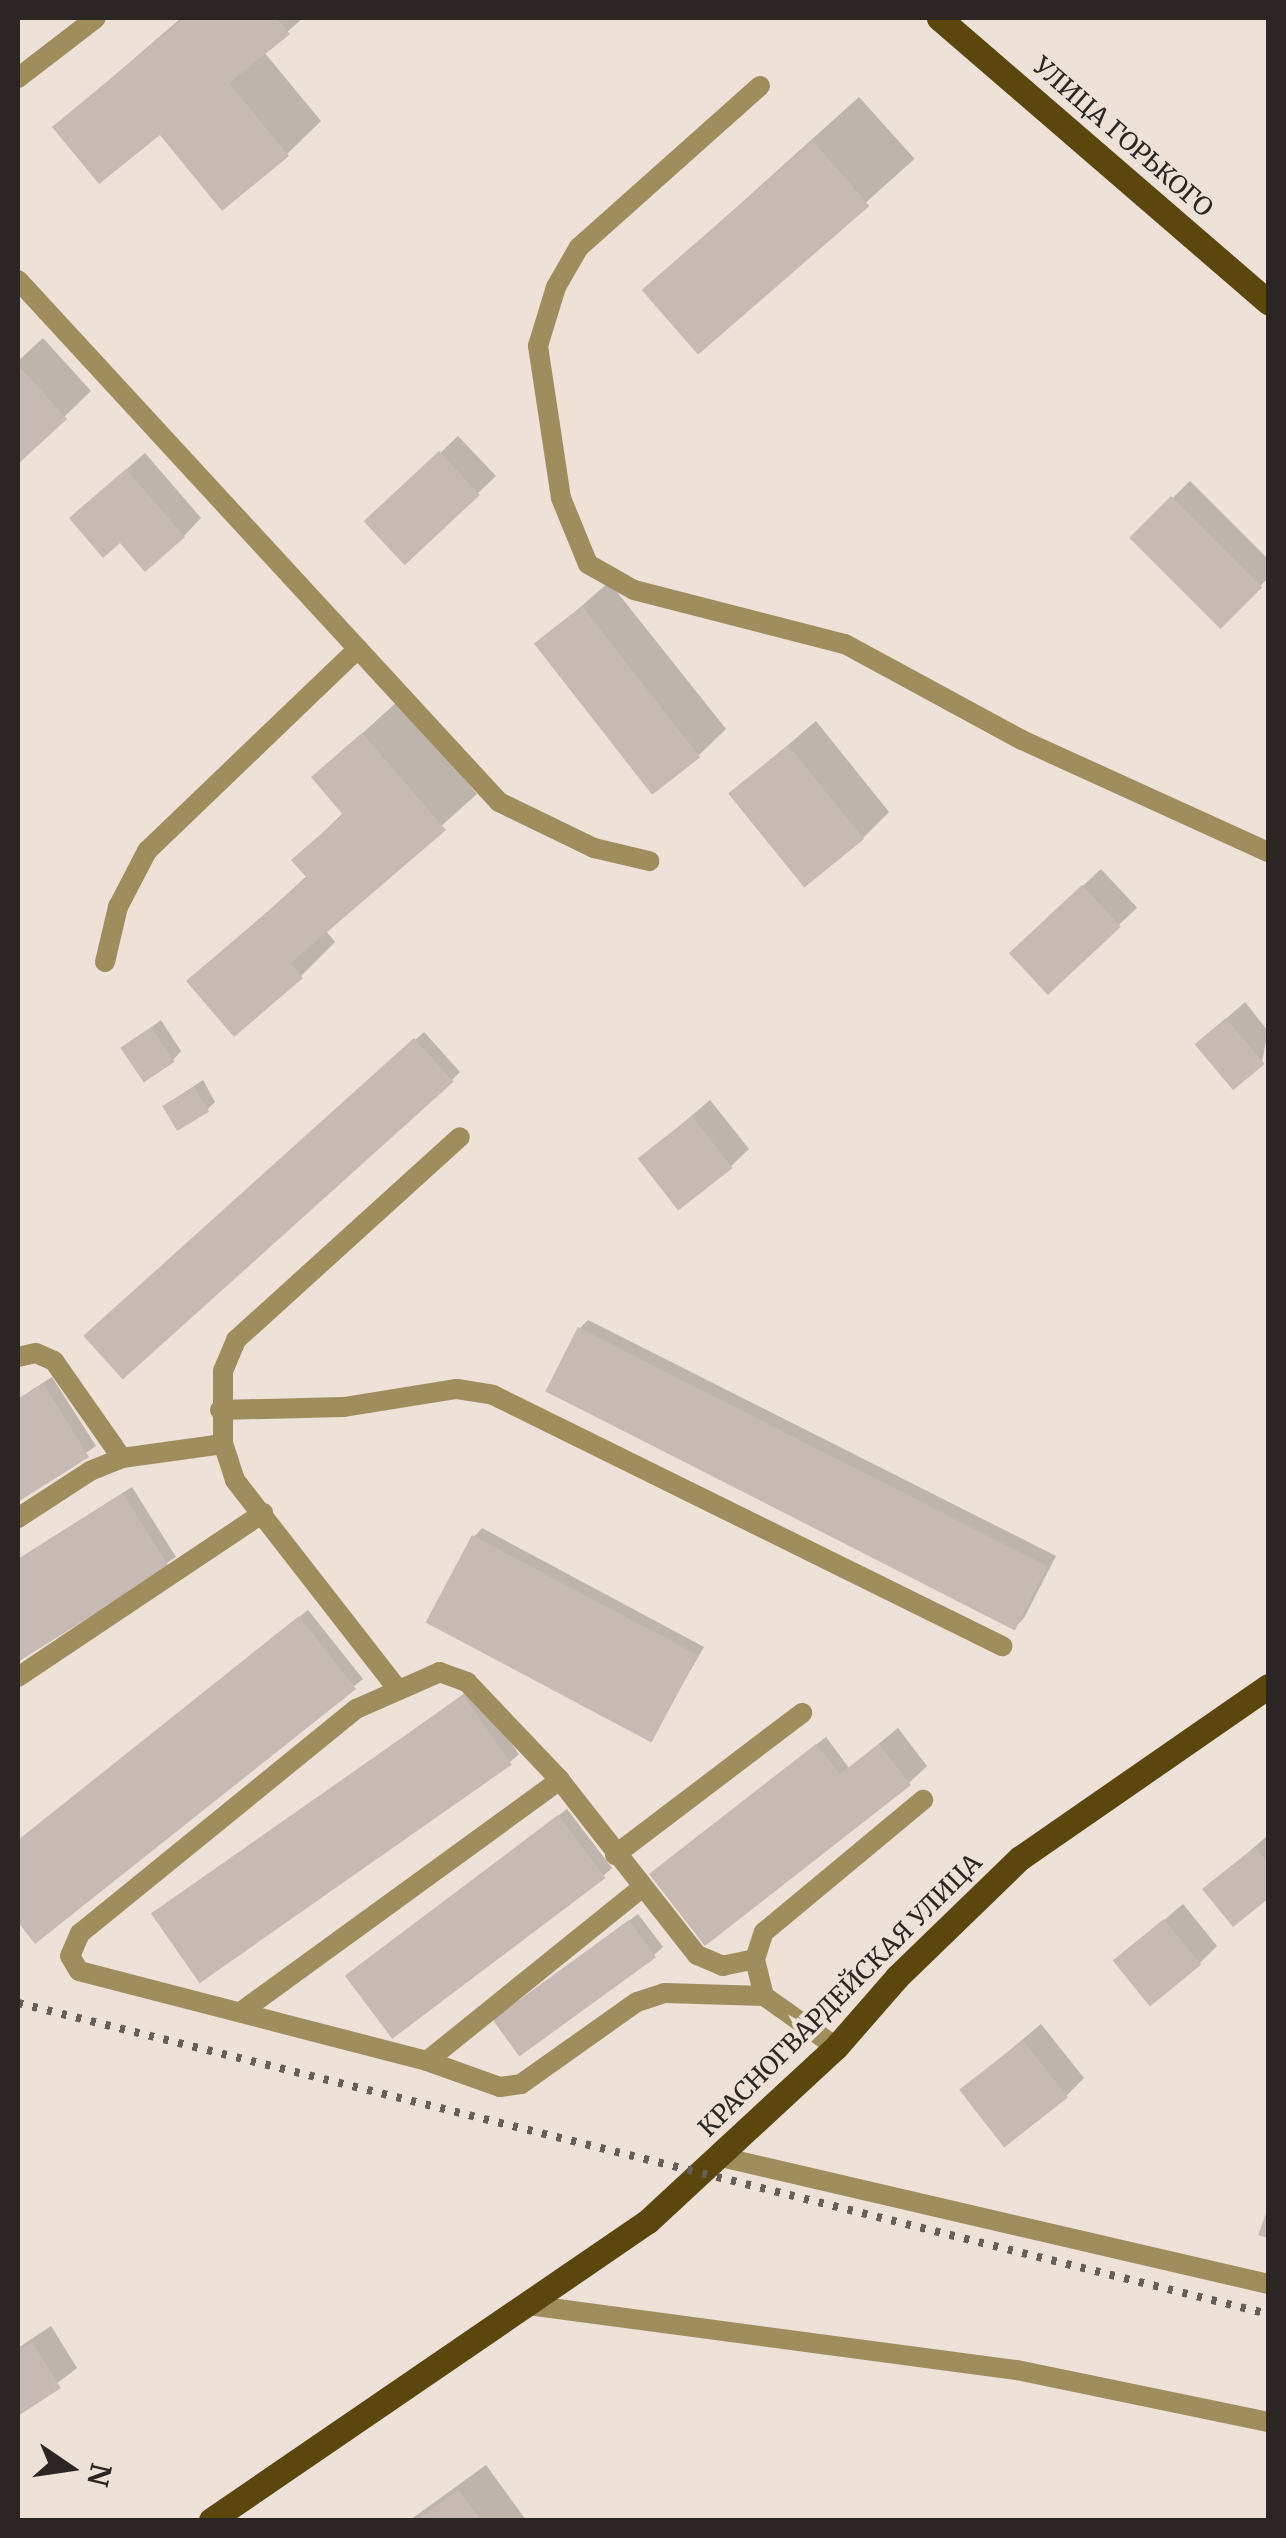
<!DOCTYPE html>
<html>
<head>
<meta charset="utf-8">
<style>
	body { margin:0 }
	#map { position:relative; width:1286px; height:2538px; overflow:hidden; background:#ede1d8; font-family:Merriweather,serif }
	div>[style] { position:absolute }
	.shadow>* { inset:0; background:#0003; transform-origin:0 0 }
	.building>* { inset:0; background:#c7bab4; transform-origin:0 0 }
	.service>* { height:20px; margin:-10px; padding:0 10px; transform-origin:10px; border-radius:10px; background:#9f8d5e }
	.primary>* { height:25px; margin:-12.5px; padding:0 12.5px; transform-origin:12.5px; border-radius:12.5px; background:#5b470d }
	.rail>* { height:8px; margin-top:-4px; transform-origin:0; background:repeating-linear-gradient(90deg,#655e59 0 5px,transparent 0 15px) }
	span { translate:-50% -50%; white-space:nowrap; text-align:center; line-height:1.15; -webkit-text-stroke:8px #ede1d8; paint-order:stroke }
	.street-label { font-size:25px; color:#2b2623 }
	.frame { position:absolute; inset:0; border:20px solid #2b2623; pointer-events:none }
	.north { position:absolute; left:20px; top:2418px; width:100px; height:100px; -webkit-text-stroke:8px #ede1d8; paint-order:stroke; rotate:103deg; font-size:28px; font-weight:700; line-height:40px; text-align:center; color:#2b2623 }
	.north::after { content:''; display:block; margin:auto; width:35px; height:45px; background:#2b2623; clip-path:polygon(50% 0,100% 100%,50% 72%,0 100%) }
</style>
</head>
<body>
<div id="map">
	<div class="shadow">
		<i style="clip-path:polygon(181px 18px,303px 18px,264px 52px,321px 121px,287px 154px,160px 131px,55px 127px)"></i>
		<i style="left:859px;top:97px;width:83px;height:288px;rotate:48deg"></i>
		<i style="clip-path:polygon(43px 338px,91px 391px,18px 461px,18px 361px)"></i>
		<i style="clip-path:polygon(458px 436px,496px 476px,478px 493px,368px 522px)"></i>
		<i style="clip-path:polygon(145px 453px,201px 518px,184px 536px,90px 501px)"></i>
		<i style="clip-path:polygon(1190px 481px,1268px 559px,1268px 578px,1221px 626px,1132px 538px)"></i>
		<i style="clip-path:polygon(609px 582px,726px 729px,699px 755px,537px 645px)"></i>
		<i style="clip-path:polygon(398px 701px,477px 794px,325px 930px,335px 942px,301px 976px,190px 982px,308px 875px,295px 860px,344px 812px,314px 777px)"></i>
		<i style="clip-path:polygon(816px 721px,889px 812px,863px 838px,732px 793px)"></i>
		<i style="left:1101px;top:869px;width:53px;height:122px;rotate:47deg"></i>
		<i style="clip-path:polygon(1245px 1002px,1268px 1031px,1262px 1062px,1198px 1044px)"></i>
		<i style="clip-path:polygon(161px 1020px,181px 1051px,173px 1060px,124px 1048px)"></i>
		<i style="clip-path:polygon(424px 1032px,460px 1072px,452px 1080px,95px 1328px)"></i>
		<i style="clip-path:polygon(203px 1080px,215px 1102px,207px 1110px,165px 1105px)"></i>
		<i style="clip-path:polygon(710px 1100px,749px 1149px,731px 1166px,641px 1159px)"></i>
		<i style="clip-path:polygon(588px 1320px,1056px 1556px,1024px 1618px,1016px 1626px,580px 1328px)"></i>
		<i style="clip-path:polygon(52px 1377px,96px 1446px,18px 1499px,18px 1399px)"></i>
		<i style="clip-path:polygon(132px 1487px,176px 1557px,18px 1659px,18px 1559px)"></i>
		<i style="clip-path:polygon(482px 1528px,704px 1647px,650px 1740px,474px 1537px)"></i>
		<i style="clip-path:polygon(308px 1610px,363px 1679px,35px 1940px,18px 1918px,18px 1841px)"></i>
		<i style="clip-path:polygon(472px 1688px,519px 1754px,510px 1762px,164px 1908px)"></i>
		<i style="clip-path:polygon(898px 1728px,927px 1766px,909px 1783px,661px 1866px,826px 1737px,849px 1768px)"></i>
		<i style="clip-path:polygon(567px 1809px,612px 1868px,603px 1876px,357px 1969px)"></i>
		<i style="clip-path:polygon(1268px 1835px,1268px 1896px,1234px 1924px,1206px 1890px)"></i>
		<i style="clip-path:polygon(1183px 1904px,1217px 1946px,1199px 1964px,1116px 1961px)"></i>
		<i style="clip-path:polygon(638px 1914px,663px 1947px,654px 1955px,505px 2013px)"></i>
		<i style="clip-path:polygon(1041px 2024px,1084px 2078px,1066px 2096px,962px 2090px)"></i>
		<i style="clip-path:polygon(51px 2326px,77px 2368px,18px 2413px,18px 2348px)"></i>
		<i style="clip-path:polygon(486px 2465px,526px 2520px,410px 2520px)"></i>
	</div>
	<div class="building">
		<i style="clip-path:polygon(184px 18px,276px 18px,290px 34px,229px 83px,289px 156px,222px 211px,160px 135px,99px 184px,52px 127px)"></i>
		<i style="left:813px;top:141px;width:86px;height:227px;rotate:49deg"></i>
		<i style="clip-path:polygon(18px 365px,67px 419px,18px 464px)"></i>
		<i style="left:439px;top:451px;width:60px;height:103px;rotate:47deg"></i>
		<i style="clip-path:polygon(126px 469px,185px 537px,145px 572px,120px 543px,103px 558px,69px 518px)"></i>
		<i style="left:1171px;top:496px;width:129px;height:59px;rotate:45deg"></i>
		<i style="left:582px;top:606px;width:192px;height:61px;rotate:52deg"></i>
		<i style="clip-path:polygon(362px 733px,446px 830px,291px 963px,303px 978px,234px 1037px,186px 981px,307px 878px,291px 860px,343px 815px,311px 777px)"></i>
		<i style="left:788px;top:745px;width:121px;height:77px;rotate:51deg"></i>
		<i style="left:1082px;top:885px;width:57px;height:100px;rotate:47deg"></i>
		<i style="left:1226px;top:1018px;width:60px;height:41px;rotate:50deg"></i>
		<i style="left:151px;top:1027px;width:42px;height:37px;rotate:56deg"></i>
		<i style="left:414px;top:1038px;width:59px;height:445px;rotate:48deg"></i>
		<i style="left:194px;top:1087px;width:29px;height:37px;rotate:59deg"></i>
		<i style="left:692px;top:1116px;width:66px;height:69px;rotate:52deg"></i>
		<i style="left:578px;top:1327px;width:527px;height:72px;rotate:27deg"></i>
		<i style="clip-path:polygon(43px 1383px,89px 1457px,18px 1502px,18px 1399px)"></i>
		<i style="clip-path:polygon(123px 1493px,169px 1567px,18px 1662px,18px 1560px)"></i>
		<i style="left:472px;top:1535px;width:256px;height:99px;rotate:28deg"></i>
		<i style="clip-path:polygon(299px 1616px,356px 1689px,35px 1944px,18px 1922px,18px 1840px)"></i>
		<i style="left:463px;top:1695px;width:85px;height:381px;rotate:55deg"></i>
		<i style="clip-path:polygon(816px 1744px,840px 1774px,879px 1744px,911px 1785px,705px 1946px,649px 1874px)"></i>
		<i style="left:558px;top:1815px;width:79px;height:267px;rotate:53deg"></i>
		<i style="clip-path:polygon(1255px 1847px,1268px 1863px,1268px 1899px,1233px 1927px,1202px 1889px)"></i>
		<i style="left:1164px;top:1919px;width:59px;height:66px;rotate:51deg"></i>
		<i style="left:629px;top:1920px;width:46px;height:169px;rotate:54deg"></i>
		<i style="left:1023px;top:2040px;width:73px;height:81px;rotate:52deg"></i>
		<i style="clip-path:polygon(1268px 2208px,1268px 2238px,1258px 2235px)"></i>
		<i style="clip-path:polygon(32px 2342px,61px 2388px,18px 2416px,18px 2351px)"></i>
		<i style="clip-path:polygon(458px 2490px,481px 2520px,416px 2520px)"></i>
	</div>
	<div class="service">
		<i style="left:18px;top:78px;width:98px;rotate:-37.6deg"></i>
		<i style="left:760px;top:86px;width:242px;rotate:138.3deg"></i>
		<i style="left:579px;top:247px;width:46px;rotate:119.9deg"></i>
		<i style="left:556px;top:287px;width:62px;rotate:107deg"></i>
		<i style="left:538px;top:346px;width:154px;rotate:81.4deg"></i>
		<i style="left:561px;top:498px;width:71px;rotate:67.8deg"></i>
		<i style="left:588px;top:564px;width:53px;rotate:29.5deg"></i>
		<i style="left:634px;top:590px;width:218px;rotate:14.4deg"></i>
		<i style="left:845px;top:644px;width:201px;rotate:28.5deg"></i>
		<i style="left:1022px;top:740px;width:270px;rotate:24.5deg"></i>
		<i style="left:18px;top:280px;width:710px;rotate:47.34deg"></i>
		<i style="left:499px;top:802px;width:106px;rotate:25.8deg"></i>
		<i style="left:594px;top:848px;width:57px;rotate:13.3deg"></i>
		<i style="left:105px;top:962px;width:57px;rotate:-76.7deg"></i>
		<i style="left:118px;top:907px;width:63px;rotate:-62.6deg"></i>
		<i style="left:147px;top:851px;width:292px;rotate:-43.8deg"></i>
		<i style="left:18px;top:1357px;width:18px;rotate:-13deg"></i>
		<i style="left:36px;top:1353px;width:20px;rotate:24deg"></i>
		<i style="left:54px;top:1361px;width:118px;rotate:55deg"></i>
		<i style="left:220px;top:1410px;width:124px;rotate:-1.4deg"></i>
		<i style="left:344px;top:1407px;width:114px;rotate:-9.1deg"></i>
		<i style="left:457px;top:1389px;width:36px;rotate:9deg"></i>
		<i style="left:493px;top:1395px;width:568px;rotate:26.25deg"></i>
		<i style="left:18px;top:1518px;width:86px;rotate:-33.1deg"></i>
		<i style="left:90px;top:1471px;width:35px;rotate:-22deg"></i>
		<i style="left:122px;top:1458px;width:102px;rotate:-7.9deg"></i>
		<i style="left:18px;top:1677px;width:295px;rotate:-33.8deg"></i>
		<i style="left:396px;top:1687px;width:262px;rotate:-127.9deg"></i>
		<i style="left:235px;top:1480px;width:38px;rotate:-108deg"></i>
		<i style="left:223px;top:1444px;width:73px;rotate:-90deg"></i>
		<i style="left:223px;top:1371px;width:34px;rotate:-67deg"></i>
		<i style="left:236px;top:1340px;width:302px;rotate:-42.2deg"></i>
		<i style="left:615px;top:1855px;width:235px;rotate:-37.2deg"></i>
		<i style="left:755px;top:1959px;width:33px;rotate:168deg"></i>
		<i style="left:723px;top:1966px;width:28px;rotate:-157deg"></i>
		<i style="left:697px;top:1955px;width:222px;rotate:-128.1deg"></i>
		<i style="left:560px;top:1780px;width:135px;rotate:-133.5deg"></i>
		<i style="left:467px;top:1682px;width:29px;rotate:-160deg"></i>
		<i style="left:440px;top:1672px;width:92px;rotate:156.2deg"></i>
		<i style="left:356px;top:1709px;width:355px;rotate:140.9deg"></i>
		<i style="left:80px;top:1933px;width:25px;rotate:113deg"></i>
		<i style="left:70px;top:1956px;width:17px;rotate:59deg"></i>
		<i style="left:79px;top:1971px;width:359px;rotate:14.5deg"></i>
		<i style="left:427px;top:2061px;width:77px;rotate:19.6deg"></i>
		<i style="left:500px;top:2087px;width:21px;rotate:-8deg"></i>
		<i style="left:521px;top:2084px;width:142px;rotate:-35.3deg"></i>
		<i style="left:637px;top:2002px;width:29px;rotate:-18deg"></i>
		<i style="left:665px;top:1993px;width:99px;rotate:1.7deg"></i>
		<i style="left:242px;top:2011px;width:393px;rotate:-36deg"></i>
		<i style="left:836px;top:2047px;width:88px;rotate:-144.7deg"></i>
		<i style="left:764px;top:1996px;width:38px;rotate:-104deg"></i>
		<i style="left:755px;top:1959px;width:28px;rotate:-72deg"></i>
		<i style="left:764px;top:1932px;width:207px;rotate:-39.7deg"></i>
		<i style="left:427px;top:2061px;width:274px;rotate:-38.9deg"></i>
		<i style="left:721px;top:2157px;width:562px;rotate:13.07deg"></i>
		<i style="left:528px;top:2305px;width:493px;rotate:7.6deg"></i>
		<i style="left:1017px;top:2370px;width:256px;rotate:11.7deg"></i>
	</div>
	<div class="primary">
		<i style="left:939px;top:18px;width:435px;rotate:40.8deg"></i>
		<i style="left:211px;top:2520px;width:529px;rotate:-34.38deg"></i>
		<i style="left:648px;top:2221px;width:256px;rotate:-42.8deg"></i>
		<i style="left:836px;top:2047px;width:93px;rotate:-48.9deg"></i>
		<i style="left:897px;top:1977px;width:171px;rotate:-44.1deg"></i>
		<i style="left:1020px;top:1858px;width:302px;rotate:-34.7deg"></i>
	</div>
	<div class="rail">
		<i style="left:18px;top:2003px;width:1288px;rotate:13.97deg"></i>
	</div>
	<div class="street-label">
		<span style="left:1123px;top:137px;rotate:41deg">УЛИЦА ГОРЬКОГО</span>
		<span style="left:840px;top:1995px;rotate:-45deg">КРАСНОГВАРДЕЙСКАЯ УЛИЦА</span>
	</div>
	<div class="frame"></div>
	<div class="north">N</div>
</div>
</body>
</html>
